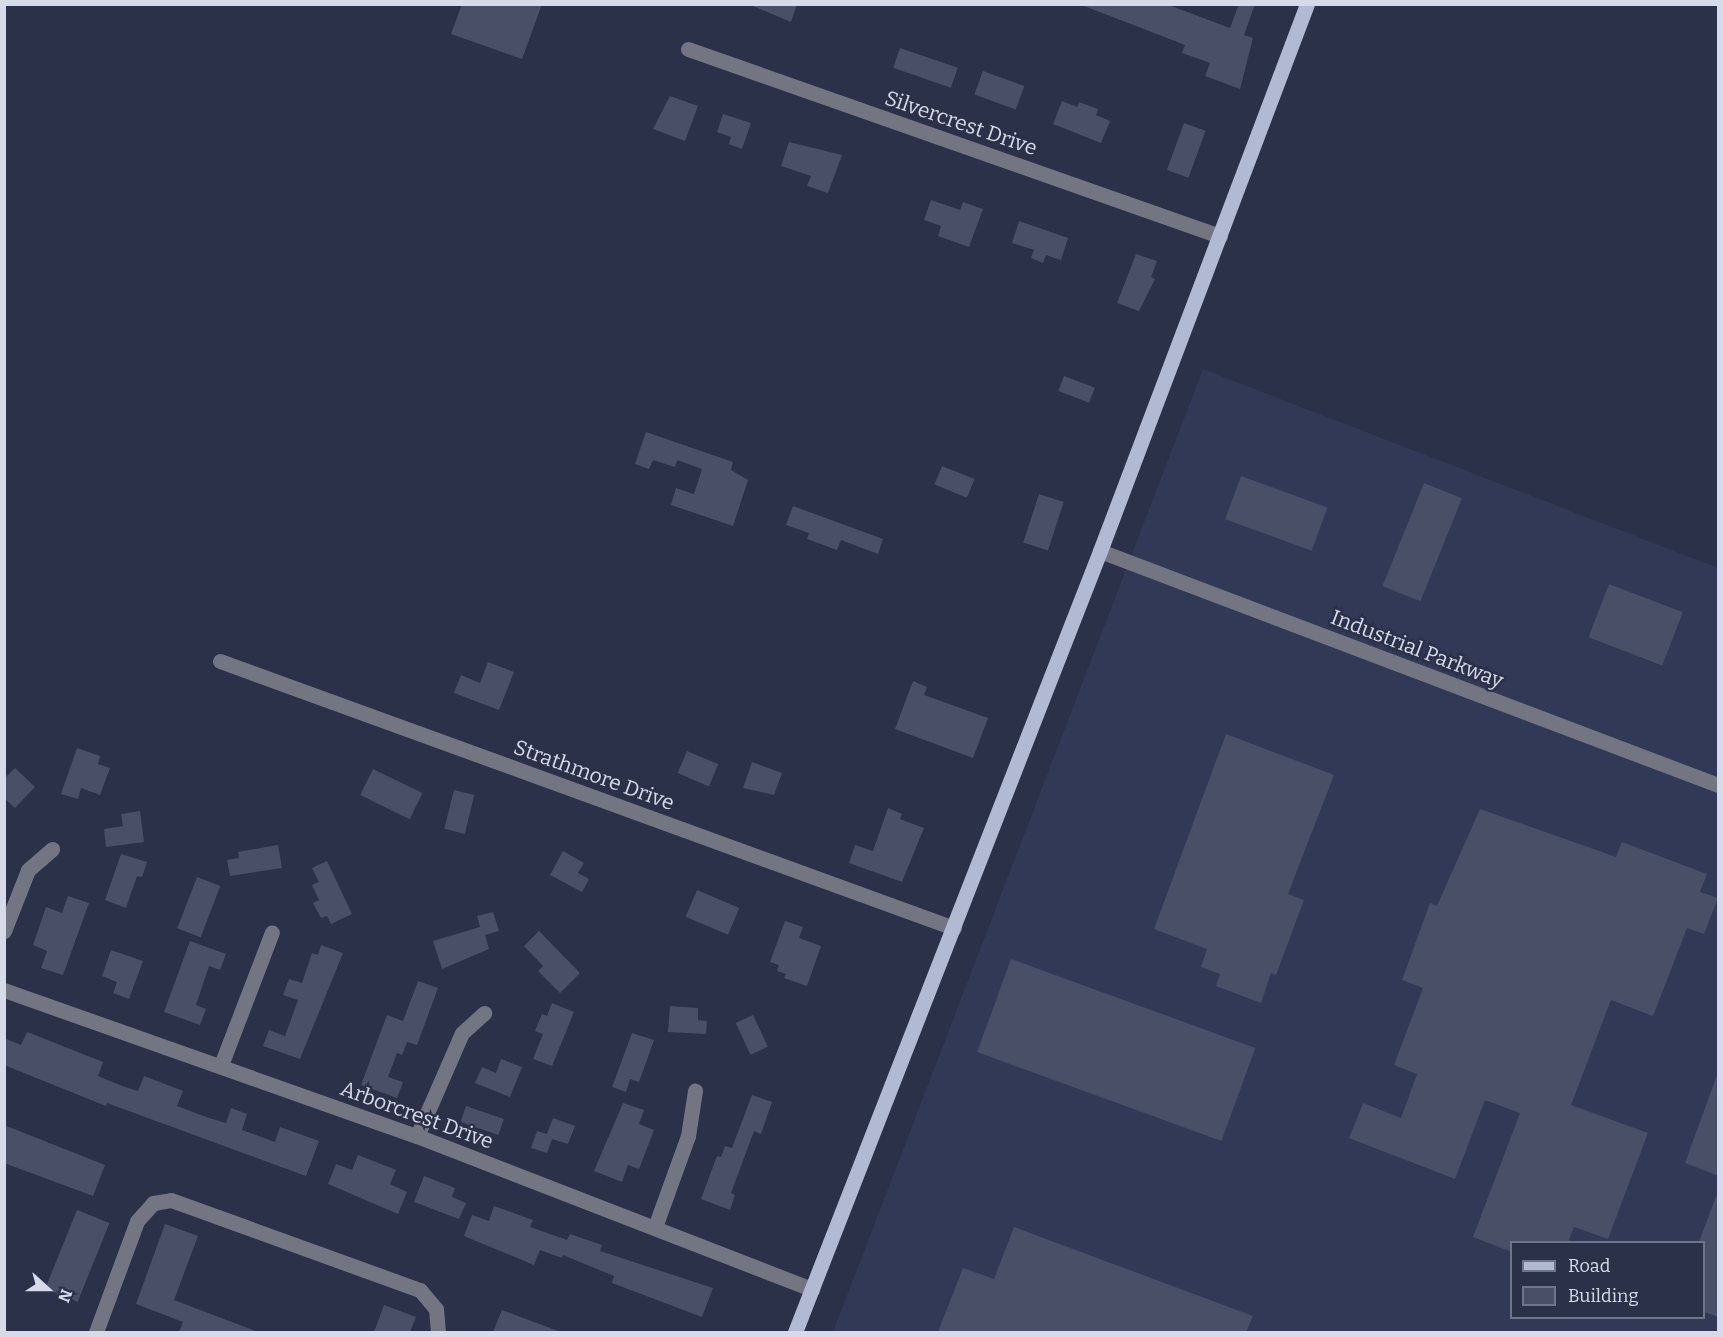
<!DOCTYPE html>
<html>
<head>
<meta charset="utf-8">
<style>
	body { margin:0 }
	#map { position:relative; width:1723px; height:1337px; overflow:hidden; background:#2b3148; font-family:Bitter,serif }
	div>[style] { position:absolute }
	.built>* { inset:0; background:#323956 }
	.building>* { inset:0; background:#484f67; transform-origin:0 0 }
	.minor>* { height:15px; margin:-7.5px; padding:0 7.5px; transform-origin:7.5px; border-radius:7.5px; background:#737682 }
	.major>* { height:15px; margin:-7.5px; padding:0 7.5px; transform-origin:7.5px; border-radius:7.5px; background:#b2b9d2 }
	span { translate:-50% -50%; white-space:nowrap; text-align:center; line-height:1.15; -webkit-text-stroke:4.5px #2b3148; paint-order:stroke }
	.street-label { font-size:21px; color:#d6dae9 }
	.frame { position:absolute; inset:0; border:6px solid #d6dae9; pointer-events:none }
	.legend { position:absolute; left:1510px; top:1241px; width:195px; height:78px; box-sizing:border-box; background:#2b3148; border:2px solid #6f7588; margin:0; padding:8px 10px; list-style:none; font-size:18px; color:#d6dae9 }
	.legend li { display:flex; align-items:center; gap:12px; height:30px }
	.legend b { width:30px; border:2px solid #6f7588 }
	.north { position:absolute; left:18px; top:1259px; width:60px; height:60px; -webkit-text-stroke:4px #2b3148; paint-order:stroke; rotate:111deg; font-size:16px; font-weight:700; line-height:24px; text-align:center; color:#d6dae9 }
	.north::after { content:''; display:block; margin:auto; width:21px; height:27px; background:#d6dae9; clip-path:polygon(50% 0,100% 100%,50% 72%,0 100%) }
</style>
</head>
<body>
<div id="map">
	<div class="built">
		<i style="clip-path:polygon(evenodd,1203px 369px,1718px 568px,1718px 1332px,833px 1332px,1203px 369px,1512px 1242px,1704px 1242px,1704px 1318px,1512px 1318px,1512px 1242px)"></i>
	</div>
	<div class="building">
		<i style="clip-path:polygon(462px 4px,542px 4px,522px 59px,451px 34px)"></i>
		<i style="clip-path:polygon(748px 4px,797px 4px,791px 22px)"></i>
		<i style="clip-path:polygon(1079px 4px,1166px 4px,1230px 28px,1239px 4px,1255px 4px,1244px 35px,1253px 38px,1240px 89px,1205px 76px,1210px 63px,1182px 53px,1185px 45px)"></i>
		<i style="left:900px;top:48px;width:61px;height:21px;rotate:19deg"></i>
		<i style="left:983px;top:71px;width:44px;height:25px;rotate:20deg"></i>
		<i style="clip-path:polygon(670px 96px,698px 106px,685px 141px,653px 129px)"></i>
		<i style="clip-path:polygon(1062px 101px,1077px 107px,1079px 102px,1098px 109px,1096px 115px,1110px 121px,1101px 143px,1053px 124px)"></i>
		<i style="clip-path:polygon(723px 114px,751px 123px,742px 149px,729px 144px,731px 137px,717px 132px)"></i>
		<i style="left:1184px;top:123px;width:23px;height:50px;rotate:20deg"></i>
		<i style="clip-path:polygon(789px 142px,842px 155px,828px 193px,807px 186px,811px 176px,781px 166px)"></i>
		<i style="clip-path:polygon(931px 200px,960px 210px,963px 202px,983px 209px,969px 247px,938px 236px,941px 226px,924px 220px)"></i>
		<i style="clip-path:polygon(1019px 221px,1068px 238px,1061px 260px,1046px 255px,1043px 263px,1031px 258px,1034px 250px,1012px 243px)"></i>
		<i style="clip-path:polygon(1136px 254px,1157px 261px,1151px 277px,1155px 279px,1139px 311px,1117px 303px)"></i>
		<i style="left:1064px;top:376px;width:33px;height:16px;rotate:21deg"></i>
		<i style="clip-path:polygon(646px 432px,733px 462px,731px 470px,748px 480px,733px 526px,671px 505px,676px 488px,694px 494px,702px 469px,677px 460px,675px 467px,653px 460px,649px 469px,635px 464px)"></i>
		<i style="left:942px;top:466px;width:35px;height:20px;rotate:22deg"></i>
		<i style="left:1241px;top:476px;width:92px;height:46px;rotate:20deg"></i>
		<i style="left:1424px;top:483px;width:41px;height:111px;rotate:22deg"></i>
		<i style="left:1039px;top:494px;width:26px;height:51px;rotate:18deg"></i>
		<i style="clip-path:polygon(793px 506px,883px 539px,878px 554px,841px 540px,837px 550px,807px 539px,809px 533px,786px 525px)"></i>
		<i style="left:1609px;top:584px;width:79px;height:57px;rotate:21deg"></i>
		<i style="clip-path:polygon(488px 662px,514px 672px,499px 710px,454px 693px,461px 675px,480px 683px)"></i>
		<i style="clip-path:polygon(913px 681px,927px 687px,924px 695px,988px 718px,973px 758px,895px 729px)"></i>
		<i style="clip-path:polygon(1226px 734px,1334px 775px,1288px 894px,1304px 900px,1276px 975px,1271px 973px,1261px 1003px,1216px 986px,1220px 974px,1201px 967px,1207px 949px,1154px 929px)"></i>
		<i style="clip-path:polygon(77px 748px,100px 756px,98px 764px,110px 768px,100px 795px,81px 788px,78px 799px,61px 794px)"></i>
		<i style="left:687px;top:751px;width:34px;height:24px;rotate:23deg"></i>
		<i style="clip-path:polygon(752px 762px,782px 773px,774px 795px,743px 788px)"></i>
		<i style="clip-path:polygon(15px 768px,35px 787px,15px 808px,4px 798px,4px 779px)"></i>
		<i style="left:373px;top:769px;width:55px;height:29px;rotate:26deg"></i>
		<i style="left:454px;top:790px;width:21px;height:40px;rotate:14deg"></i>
		<i style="clip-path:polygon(888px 808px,902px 814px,900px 819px,924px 828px,902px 882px,849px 863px,855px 845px,873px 851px)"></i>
		<i style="clip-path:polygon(1480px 809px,1616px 857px,1622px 842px,1707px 874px,1700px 892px,1718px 898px,1704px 934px,1687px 928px,1653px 1016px,1611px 1000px,1571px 1105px,1648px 1133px,1608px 1239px,1574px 1227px,1568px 1242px,1512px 1242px,1512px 1252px,1473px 1237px,1520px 1113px,1485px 1100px,1455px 1179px,1349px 1138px,1363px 1103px,1401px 1118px,1417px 1074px,1394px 1065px,1423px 988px,1402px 980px,1430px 903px,1437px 906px)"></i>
		<i style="clip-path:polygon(140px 811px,144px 842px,106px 847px,104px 829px,123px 826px,121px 814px)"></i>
		<i style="clip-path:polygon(278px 845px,282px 868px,230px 876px,227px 860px,239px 858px,238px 852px)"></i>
		<i style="clip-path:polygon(563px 851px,584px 863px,578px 873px,589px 879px,582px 892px,550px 875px)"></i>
		<i style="clip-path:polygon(121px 854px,147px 862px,142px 877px,137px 876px,126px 908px,105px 900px)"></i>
		<i style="clip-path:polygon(327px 861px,352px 914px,331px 924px,327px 916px,321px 918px,313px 903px,319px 900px,312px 885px,319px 882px,312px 868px)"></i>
		<i style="left:197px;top:877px;width:25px;height:55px;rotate:21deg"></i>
		<i style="left:697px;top:890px;width:46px;height:29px;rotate:23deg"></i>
		<i style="clip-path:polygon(68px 896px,89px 903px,63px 975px,41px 968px,47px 951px,33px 945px,46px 907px,62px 913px)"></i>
		<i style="clip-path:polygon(493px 912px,499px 931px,485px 935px,489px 949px,442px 969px,433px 941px,480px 927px,477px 916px)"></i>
		<i style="clip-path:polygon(785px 921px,803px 927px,799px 938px,821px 946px,807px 986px,784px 978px,786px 974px,777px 971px,779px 965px,770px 962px)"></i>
		<i style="clip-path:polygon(539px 931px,580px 973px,560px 993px,538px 971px,543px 966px,524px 946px)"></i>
		<i style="clip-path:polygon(190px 941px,226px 954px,220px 970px,209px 966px,196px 1005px,206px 1009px,200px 1025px,164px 1012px)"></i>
		<i style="clip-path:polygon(321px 945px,343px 953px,300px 1059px,263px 1046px,269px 1030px,285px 1036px,298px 1000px,283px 995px,289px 979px,302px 983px,312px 953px,318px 955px)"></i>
		<i style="clip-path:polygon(111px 950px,143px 961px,129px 999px,113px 993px,117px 982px,102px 976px)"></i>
		<i style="left:1011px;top:959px;width:260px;height:99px;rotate:20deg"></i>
		<i style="clip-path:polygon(418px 981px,438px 988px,417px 1045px,407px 1042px,402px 1055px,397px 1053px,388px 1077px,403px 1082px,397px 1098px,361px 1085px,387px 1015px,403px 1021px)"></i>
		<i style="clip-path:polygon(552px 1003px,574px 1012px,552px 1066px,533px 1059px,543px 1034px,535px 1031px,542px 1014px,547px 1016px)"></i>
		<i style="clip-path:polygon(670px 1006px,698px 1008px,698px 1020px,707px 1021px,706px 1034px,668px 1032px)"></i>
		<i style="left:753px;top:1015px;width:35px;height:19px;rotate:65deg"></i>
		<i style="clip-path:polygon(27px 1032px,103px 1062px,98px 1076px,122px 1086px,138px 1091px,144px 1076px,183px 1091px,177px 1106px,209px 1118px,226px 1123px,231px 1108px,247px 1114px,242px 1130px,275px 1142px,280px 1127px,319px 1141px,306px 1176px,107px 1103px,106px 1106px,4px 1065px,4px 1038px,21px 1045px)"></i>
		<i style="clip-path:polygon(632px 1033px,654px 1040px,639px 1082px,630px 1079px,626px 1092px,612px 1087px)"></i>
		<i style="clip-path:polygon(501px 1059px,522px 1067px,510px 1097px,475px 1083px,482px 1067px,496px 1073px)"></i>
		<i style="clip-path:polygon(1717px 1075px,1719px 1076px,1719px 1176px,1685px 1163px)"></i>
		<i style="clip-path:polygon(752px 1095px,772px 1102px,761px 1134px,754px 1131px,731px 1193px,735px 1195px,730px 1210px,701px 1199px,717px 1156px,721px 1157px,725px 1146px,732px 1148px)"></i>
		<i style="clip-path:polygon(623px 1103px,644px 1110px,639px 1124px,654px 1130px,639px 1169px,628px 1165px,622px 1182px,594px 1171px)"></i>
		<i style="left:466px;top:1106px;width:40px;height:17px;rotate:19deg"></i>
		<i style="clip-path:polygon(553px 1118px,575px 1126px,568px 1144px,552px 1139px,547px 1153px,531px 1148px,537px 1131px,547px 1134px)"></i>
		<i style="clip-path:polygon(4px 1125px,105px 1165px,93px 1196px,4px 1163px)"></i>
		<i style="clip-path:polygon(358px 1155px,396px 1170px,390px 1184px,407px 1192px,398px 1214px,328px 1184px,336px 1164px,352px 1170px)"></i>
		<i style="clip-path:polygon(424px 1176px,455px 1188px,452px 1197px,466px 1203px,459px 1219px,414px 1202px)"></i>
		<i style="clip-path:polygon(1717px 1194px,1719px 1195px,1719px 1317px,1704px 1312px,1704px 1242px,1699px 1242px)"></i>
		<i style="clip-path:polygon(494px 1206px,533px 1220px,530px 1227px,567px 1240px,570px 1234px,602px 1245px,600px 1251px,713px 1288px,702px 1317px,612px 1283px,614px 1276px,563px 1255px,562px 1258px,540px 1250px,534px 1265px,464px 1236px,472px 1215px,489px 1221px)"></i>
		<i style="left:77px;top:1210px;width:35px;height:85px;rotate:22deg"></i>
		<i style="clip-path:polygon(165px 1224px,198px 1236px,174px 1300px,258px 1332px,179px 1332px,183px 1322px,136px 1304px)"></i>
		<i style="clip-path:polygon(1014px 1227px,1253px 1316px,1246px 1332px,938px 1332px,963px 1268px,994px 1279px)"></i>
		<i style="clip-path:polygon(384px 1305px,416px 1317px,410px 1332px,374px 1332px)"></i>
		<i style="clip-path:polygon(502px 1310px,558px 1331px,558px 1332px,493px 1332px)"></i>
	</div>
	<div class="minor">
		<i style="left:688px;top:49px;width:564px;rotate:19.37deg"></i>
		<i style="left:1100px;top:551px;width:661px;rotate:20.74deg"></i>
		<i style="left:220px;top:661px;width:781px;rotate:19.99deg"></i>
		<i style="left:4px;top:931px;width:66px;rotate:-68.5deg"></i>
		<i style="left:28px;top:870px;width:32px;rotate:-41deg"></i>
		<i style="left:4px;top:990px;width:438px;rotate:19.5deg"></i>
		<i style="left:417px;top:1136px;width:424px;rotate:21.2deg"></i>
		<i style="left:221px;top:1065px;width:142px;rotate:-69deg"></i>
		<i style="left:417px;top:1136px;width:112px;rotate:-66.4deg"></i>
		<i style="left:462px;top:1033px;width:30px;rotate:-42deg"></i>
		<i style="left:655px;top:1227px;width:97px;rotate:-70.1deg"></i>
		<i style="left:688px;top:1136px;width:46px;rotate:-81.2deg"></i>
		<i style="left:96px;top:1332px;width:118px;rotate:-69.7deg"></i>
		<i style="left:137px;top:1221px;width:24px;rotate:-48deg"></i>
		<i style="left:153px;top:1203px;width:18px;rotate:-9deg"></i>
		<i style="left:171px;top:1200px;width:265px;rotate:19.9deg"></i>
		<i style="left:420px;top:1290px;width:25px;rotate:50deg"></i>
		<i style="left:436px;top:1309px;width:23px;rotate:85deg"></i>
	</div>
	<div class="major">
		<i style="left:795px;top:1332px;width:838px;rotate:-68.67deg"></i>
		<i style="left:1100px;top:551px;width:585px;rotate:-69.27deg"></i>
	</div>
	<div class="street-label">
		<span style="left:961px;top:123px;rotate:19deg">Silvercrest Drive</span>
		<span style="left:1417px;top:649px;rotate:21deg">Industrial Parkway</span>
		<span style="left:594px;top:775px;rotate:20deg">Strathmore Drive</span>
		<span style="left:417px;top:1115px;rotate:20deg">Arborcrest Drive</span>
	</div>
	<div class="frame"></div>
	<ul class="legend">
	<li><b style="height:8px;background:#b2b9d2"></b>Road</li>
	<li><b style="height:16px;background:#484f67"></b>Building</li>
	</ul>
	<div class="north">N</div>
</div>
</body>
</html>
